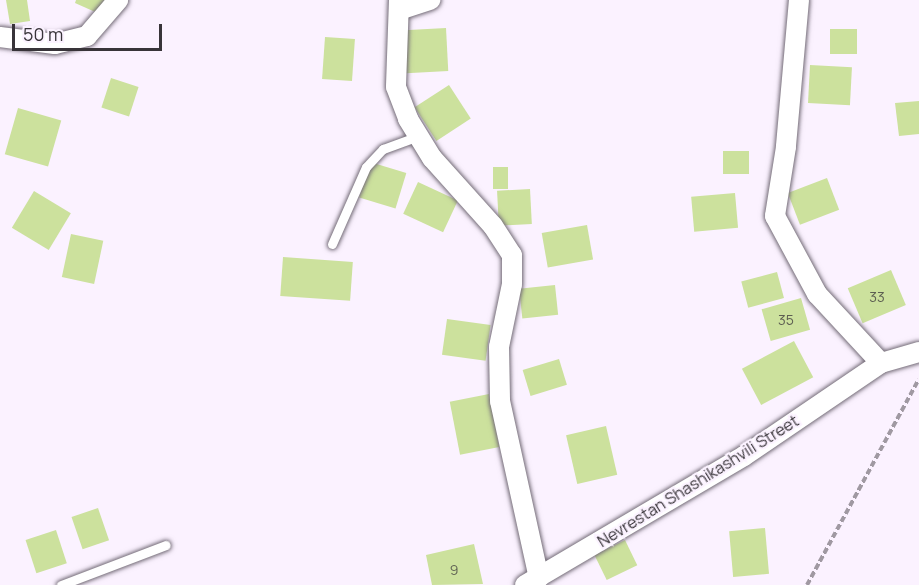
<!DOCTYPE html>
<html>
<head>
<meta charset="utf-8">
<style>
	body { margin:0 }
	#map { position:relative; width:919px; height:585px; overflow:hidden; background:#fbf2ff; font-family:Manrope,sans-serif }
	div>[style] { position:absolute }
	.building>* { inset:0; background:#cce19d; transform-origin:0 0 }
	.path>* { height:4px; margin-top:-2px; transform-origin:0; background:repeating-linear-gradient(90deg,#a099a2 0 6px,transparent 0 9px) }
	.roads { filter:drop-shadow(0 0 2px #746c78) drop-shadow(0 0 2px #746c78) }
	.lane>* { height:9px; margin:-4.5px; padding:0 4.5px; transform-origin:4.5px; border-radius:4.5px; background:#fff }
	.street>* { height:20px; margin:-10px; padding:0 10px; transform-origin:10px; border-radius:10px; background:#fff }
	span { translate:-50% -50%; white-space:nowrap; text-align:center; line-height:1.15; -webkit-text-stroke:4.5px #fbf2ff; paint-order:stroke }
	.number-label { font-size:14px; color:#5d5f52 }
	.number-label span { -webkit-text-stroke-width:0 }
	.street-label { font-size:16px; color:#383439 }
	.scale { position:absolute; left:12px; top:24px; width:150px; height:27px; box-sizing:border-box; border:3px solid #383439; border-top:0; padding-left:8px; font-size:18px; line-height:21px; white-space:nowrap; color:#383439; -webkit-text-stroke:4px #fbf2ff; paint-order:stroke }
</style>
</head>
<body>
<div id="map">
	<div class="building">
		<i style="clip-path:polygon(6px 0,27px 0,30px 21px,10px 24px)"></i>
		<i style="clip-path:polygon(76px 0,109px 0,102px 15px,75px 3px)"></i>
		<i style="left:446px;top:28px;width:43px;height:42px;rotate:87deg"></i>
		<i style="left:830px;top:29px;width:27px;height:25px"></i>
		<i style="left:325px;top:37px;width:30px;height:42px;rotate:4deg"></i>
		<i style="left:810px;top:65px;width:42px;height:38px;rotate:3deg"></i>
		<i style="left:111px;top:78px;width:29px;height:31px;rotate:18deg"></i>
		<i style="left:449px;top:85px;width:40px;height:41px;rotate:57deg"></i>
		<i style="clip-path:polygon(919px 101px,919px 134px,899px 136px,895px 103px)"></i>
		<i style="left:18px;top:108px;width:45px;height:48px;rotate:16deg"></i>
		<i style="left:723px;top:151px;width:26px;height:23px"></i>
		<i style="left:370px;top:162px;width:38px;height:37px;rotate:17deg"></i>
		<i style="left:493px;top:167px;width:15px;height:22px"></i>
		<i style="left:827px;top:178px;width:34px;height:42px;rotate:69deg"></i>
		<i style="left:418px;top:182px;width:44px;height:35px;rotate:25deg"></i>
		<i style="left:530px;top:189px;width:35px;height:33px;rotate:87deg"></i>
		<i style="left:34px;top:191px;width:43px;height:43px;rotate:31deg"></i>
		<i style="left:735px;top:193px;width:35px;height:44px;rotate:85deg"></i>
		<i style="left:587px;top:225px;width:35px;height:46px;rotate:80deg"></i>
		<i style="left:71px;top:234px;width:33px;height:44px;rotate:12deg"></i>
		<i style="left:283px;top:257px;width:70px;height:39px;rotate:4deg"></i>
		<i style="left:891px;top:270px;width:38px;height:47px;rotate:67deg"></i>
		<i style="left:777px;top:272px;width:27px;height:37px;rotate:75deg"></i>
		<i style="left:555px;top:285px;width:30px;height:36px;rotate:84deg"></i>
		<i style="left:801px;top:298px;width:33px;height:41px;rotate:74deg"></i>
		<i style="left:447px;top:319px;width:44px;height:36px;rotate:8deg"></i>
		<i style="left:794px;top:341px;width:41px;height:59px;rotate:62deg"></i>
		<i style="left:559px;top:359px;width:27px;height:38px;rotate:73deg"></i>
		<i style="left:489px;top:394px;width:54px;height:40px;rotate:79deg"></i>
		<i style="left:606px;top:426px;width:50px;height:41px;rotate:77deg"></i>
		<i style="left:98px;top:508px;width:34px;height:28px;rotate:71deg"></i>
		<i style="left:765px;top:528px;width:46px;height:36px;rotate:85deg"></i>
		<i style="left:56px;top:530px;width:35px;height:32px;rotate:72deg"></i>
		<i style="left:625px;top:540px;width:28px;height:34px;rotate:64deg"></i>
		<i style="clip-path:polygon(474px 544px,483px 584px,432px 585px,426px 555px)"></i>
	</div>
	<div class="path">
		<i style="left:807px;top:585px;width:234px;rotate:-61.5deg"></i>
	</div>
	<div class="roads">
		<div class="lane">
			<i style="left:332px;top:244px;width:84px;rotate:-66.2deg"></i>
			<i style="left:366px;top:167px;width:25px;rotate:-47deg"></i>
			<i style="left:383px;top:149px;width:37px;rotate:-20deg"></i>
			<i style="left:61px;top:585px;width:112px;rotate:-20.9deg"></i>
		</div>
		<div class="street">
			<i style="left:399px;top:0;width:87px;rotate:92deg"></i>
			<i style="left:396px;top:87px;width:34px;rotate:69deg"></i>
			<i style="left:408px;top:119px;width:46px;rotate:58.4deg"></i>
			<i style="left:432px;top:158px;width:91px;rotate:48.1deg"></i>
			<i style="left:493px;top:226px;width:35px;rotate:57deg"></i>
			<i style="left:512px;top:255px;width:29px;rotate:90deg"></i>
			<i style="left:512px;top:284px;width:64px;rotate:101.7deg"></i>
			<i style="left:499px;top:347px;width:54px;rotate:88.9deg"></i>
			<i style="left:500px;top:401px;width:181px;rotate:77.6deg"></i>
			<i style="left:799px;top:0;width:148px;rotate:95.1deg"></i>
			<i style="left:786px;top:147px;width:70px;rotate:99.1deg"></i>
			<i style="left:775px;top:216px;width:89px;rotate:61.7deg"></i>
			<i style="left:817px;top:294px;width:94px;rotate:47.2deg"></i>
			<i style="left:399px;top:10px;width:33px;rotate:-18deg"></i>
			<i style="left:0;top:37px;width:55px;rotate:7.3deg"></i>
			<i style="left:55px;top:44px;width:33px;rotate:-14deg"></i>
			<i style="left:87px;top:36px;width:48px;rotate:-49.3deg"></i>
			<i style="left:525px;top:585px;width:254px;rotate:-30.5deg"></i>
			<i style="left:744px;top:456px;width:166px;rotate:-34.2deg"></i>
			<i style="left:881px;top:363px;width:40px;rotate:-16deg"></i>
		</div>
	</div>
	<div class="number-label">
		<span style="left:877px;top:297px">33</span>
		<span style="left:786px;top:320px">35</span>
		<span style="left:454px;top:570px">9</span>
	</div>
	<div class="street-label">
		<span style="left:698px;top:481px;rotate:-32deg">Nevrestan Shashikashvili Street</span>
	</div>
	<div class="scale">50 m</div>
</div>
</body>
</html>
